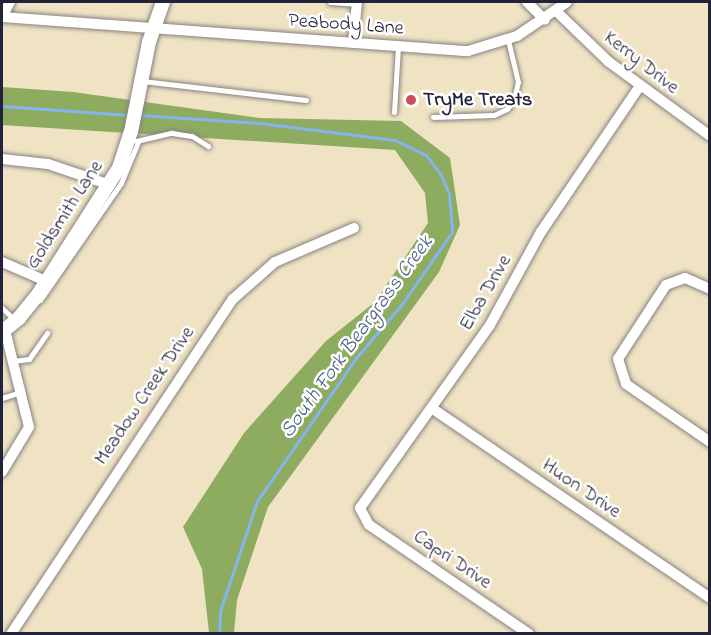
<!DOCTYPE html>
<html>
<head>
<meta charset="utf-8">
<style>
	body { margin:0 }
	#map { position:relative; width:711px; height:635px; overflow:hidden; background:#efe3c4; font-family:"Indie Flower",sans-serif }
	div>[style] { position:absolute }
	.forest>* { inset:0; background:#8dac5f }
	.stream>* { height:3px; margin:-1.5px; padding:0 1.5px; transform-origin:1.5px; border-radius:1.5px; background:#85b5f0 }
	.roads { filter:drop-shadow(0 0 2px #888280) drop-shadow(0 0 2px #888280) }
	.service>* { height:5px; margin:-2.5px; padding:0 2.5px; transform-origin:2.5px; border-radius:2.5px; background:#fff }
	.minor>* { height:10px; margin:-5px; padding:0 5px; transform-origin:5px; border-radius:5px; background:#fff }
	.tertiary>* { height:14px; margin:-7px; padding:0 7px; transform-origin:7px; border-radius:7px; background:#fff }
	.dots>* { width:16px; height:16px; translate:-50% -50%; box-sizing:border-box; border:3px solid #fff; border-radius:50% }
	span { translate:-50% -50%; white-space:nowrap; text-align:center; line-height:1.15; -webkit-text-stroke:5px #fff; paint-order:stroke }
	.street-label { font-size:20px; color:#22223b }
	.poi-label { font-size:20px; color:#22223b; font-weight:700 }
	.left { translate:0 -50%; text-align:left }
	.water-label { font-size:21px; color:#4a5d83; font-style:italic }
	.frame { position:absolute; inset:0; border:3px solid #22223b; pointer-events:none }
</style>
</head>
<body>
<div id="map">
	<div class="forest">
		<i style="clip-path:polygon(2px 87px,73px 92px,260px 118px,401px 121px,450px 158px,460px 225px,439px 272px,268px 507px,237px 600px,234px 633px,209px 633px,202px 569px,183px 527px,244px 433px,326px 341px,375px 302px,428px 223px,425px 193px,395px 150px,2px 125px)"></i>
	</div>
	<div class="stream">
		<i style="left:2px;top:106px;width:127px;rotate:4.1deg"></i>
		<i style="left:139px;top:115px;width:121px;rotate:3.8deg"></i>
		<i style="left:260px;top:123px;width:136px;rotate:7.2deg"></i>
		<i style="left:395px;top:140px;width:34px;rotate:26deg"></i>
		<i style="left:426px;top:155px;width:25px;rotate:53deg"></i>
		<i style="left:441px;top:175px;width:21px;rotate:67deg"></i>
		<i style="left:449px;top:194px;width:38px;rotate:85deg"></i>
		<i style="left:452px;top:232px;width:88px;rotate:124.8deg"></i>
		<i style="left:402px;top:304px;width:71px;rotate:130.4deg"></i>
		<i style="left:356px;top:358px;width:174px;rotate:124.7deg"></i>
		<i style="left:257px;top:501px;width:116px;rotate:108.6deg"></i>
		<i style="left:220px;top:611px;width:23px;rotate:92deg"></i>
	</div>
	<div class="roads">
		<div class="service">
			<i style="left:330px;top:2px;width:26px;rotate:4deg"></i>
			<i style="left:142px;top:81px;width:165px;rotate:6.6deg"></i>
			<i style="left:394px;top:112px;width:65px;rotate:-86.5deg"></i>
			<i style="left:433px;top:117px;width:61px;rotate:-1.9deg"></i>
			<i style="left:494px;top:115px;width:14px;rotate:-25deg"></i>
			<i style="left:507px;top:109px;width:12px;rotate:-55deg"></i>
			<i style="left:514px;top:99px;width:17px;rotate:-77deg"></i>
			<i style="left:518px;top:82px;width:43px;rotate:-103.4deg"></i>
			<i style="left:136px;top:141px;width:37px;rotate:-13deg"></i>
			<i style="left:172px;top:133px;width:20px;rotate:9deg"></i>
			<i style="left:192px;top:136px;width:19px;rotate:32deg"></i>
			<i style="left:40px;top:300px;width:142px;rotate:-55.3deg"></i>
			<i style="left:121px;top:183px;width:44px;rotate:-67.5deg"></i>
			<i style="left:2px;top:308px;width:18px;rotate:43deg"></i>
			<i style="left:13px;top:361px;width:16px;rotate:-7deg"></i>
			<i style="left:29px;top:359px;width:32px;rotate:-55deg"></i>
			<i style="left:2px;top:398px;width:19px;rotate:-18deg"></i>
		</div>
		<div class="minor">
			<i style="left:527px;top:2px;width:25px;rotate:45deg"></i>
			<i style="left:556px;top:11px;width:74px;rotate:43.9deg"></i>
			<i style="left:609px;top:62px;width:125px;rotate:36.2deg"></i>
			<i style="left:2px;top:17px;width:467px;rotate:4.2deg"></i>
			<i style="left:468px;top:51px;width:51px;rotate:-17deg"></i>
			<i style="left:517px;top:36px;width:60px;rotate:-34.2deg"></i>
			<i style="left:2px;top:17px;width:17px;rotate:-62deg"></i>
			<i style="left:353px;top:43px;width:41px;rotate:-84.4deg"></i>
			<i style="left:2px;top:159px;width:46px;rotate:6.2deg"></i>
			<i style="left:48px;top:164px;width:65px;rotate:18.7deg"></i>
			<i style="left:2px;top:262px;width:48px;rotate:23.4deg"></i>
			<i style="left:710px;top:289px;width:27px;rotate:-156deg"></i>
			<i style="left:685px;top:278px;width:20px;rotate:160deg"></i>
			<i style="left:666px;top:285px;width:88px;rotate:123deg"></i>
			<i style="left:618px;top:359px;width:26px;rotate:72deg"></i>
			<i style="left:626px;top:384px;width:102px;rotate:34.6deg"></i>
			<i style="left:433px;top:409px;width:335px;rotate:34.3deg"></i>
			<i style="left:2px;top:472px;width:52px;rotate:-59deg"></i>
			<i style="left:29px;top:427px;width:100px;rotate:-103.9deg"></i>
			<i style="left:11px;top:634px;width:402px;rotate:-56.5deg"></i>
			<i style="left:233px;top:299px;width:56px;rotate:-41.4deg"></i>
			<i style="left:275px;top:262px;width:86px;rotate:-23.3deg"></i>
			<i style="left:529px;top:634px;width:194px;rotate:-145.7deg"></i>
			<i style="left:369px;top:525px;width:19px;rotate:-118deg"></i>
			<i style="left:360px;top:508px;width:224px;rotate:-54.6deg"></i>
			<i style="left:490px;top:325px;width:106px;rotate:-61.3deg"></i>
			<i style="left:541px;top:232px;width:175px;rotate:-55.9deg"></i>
		</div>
		<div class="tertiary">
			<i style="left:2px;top:332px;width:22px;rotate:-39deg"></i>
			<i style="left:19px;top:318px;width:32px;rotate:-51deg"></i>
			<i style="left:39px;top:293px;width:148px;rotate:-57.4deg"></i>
			<i style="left:119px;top:168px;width:38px;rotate:-72deg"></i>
			<i style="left:131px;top:132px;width:92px;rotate:-78.7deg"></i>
			<i style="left:149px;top:42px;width:42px;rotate:-70.7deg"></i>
		</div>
	</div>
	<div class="dots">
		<i style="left:411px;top:100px;background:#d1495b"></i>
	</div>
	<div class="street-label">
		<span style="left:346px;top:25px;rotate:4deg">Peabody Lane</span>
		<span style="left:641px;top:63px;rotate:38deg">Kerry Drive</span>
		<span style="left:65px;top:215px;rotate:-57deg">Goldsmith Lane</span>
		<span style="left:486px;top:293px;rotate:-60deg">Elba Drive</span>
		<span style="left:145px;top:396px;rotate:-56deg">Meadow Creek Drive</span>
		<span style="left:581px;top:489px;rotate:34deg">Huon Drive</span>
		<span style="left:452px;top:560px;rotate:34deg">Capri Drive</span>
	</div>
	<div class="poi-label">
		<span class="left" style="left:423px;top:100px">TryMe Treats</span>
	</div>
	<div class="water-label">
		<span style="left:357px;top:337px;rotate:-54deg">South Fork Beargrass Creek</span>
	</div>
	<div class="frame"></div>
</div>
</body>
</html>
